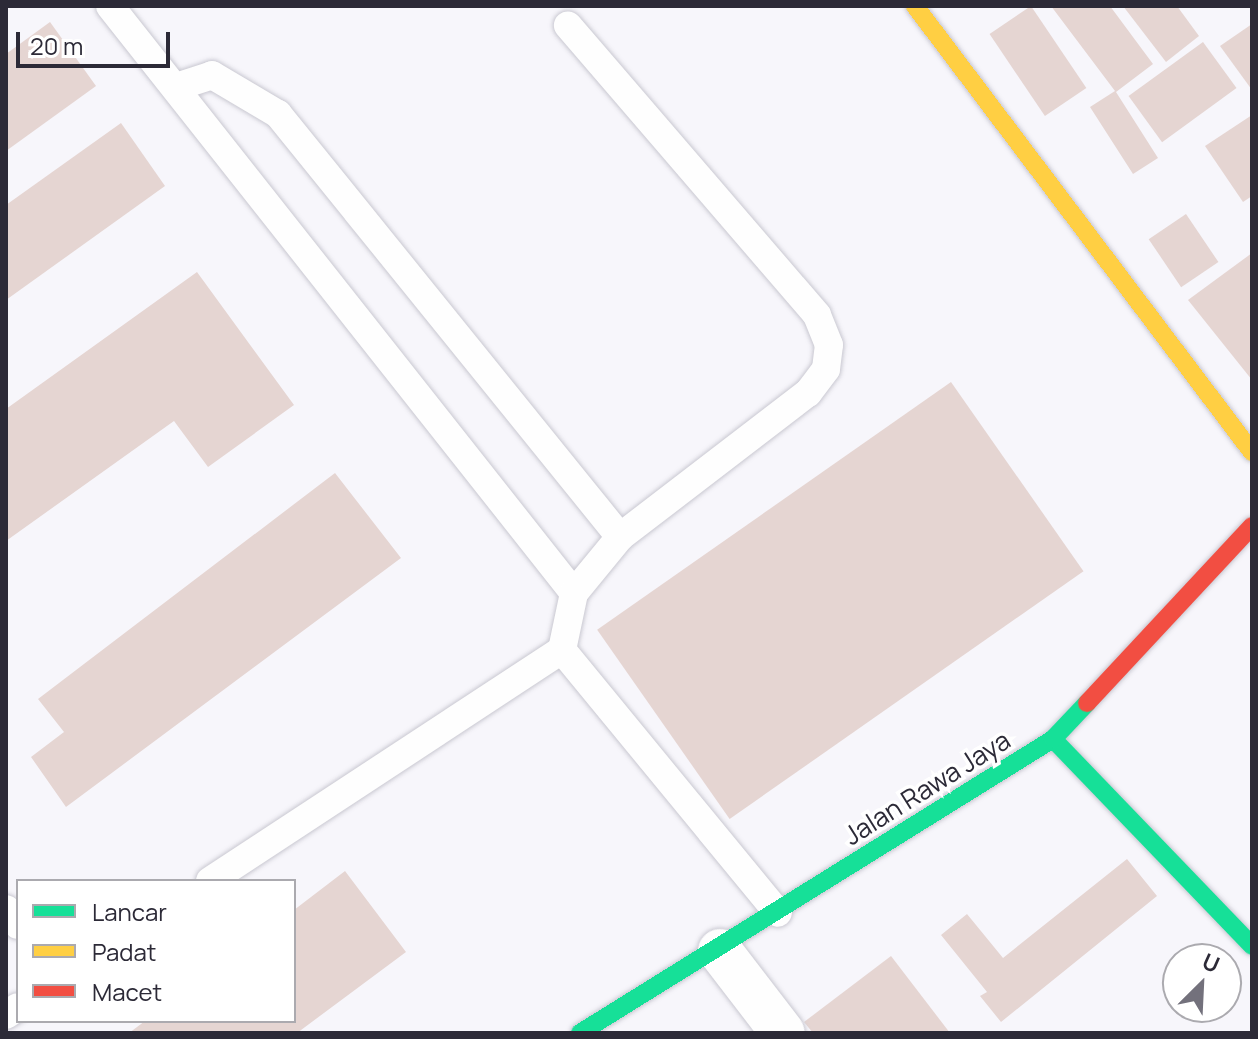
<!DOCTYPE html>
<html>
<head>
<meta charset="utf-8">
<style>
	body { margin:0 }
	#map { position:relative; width:1258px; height:1039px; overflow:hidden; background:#f7f6fb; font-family:Manrope,sans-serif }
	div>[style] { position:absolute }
	.building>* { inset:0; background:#e5d5d2; transform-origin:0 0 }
	.roads { filter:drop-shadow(0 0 2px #c9c8d1) drop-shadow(0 0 2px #c9c8d1) }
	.lane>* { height:28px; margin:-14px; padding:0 14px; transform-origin:14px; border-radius:14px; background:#fefefe }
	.street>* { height:44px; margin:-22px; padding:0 22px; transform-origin:22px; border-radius:22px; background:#fefefe }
	.fast>* { height:18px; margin:-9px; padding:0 9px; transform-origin:9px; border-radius:9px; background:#16e098 }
	.slow>* { height:18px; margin:-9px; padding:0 9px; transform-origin:9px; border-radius:9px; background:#ffcf43 }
	.jam>* { height:18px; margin:-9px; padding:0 9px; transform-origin:9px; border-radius:9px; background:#f24e42 }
	span { translate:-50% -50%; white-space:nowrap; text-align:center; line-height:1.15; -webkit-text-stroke:7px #fff; paint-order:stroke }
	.street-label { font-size:26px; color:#2c2a37 }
	.frame { position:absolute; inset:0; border:8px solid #2c2a37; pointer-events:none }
	.legend { position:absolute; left:16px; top:879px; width:280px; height:144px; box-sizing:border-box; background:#fff; border:2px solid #abaaaf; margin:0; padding:10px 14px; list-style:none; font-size:24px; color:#2c2a37 }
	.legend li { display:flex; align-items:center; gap:16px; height:40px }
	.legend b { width:40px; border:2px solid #abaaaf }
	.north { position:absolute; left:1162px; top:943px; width:80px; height:80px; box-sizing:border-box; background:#fff; border:2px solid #abaaaf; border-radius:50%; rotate:24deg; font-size:22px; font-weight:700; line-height:32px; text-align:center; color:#2c2a37 }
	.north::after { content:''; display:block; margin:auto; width:28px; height:36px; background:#73717c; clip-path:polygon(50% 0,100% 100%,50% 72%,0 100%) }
	.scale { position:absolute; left:16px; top:32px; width:154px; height:36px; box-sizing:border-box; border:4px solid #2c2a37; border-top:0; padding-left:10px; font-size:24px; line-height:28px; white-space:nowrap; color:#2c2a37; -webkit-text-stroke:6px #fff; paint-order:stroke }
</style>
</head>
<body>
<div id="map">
	<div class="building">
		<i style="left:1031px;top:6px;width:99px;height:50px;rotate:56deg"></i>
		<i style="clip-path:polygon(1051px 6px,1110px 6px,1153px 64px,1116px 92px,1158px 158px,1133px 174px,1090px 107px,1115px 91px)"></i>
		<i style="clip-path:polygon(1123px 6px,1177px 6px,1199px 36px,1166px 62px)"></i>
		<i style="clip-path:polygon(50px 22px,96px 86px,6px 151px,6px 54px)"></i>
		<i style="clip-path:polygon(1252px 24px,1252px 90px,1220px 46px)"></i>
		<i style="left:1203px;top:42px;width:57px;height:92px;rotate:54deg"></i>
		<i style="clip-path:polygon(1252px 115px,1252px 196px,1243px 202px,1205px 146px)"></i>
		<i style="clip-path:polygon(121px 123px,165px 186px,6px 300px,6px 205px)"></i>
		<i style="left:1186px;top:214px;width:58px;height:45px;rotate:56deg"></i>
		<i style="clip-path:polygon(1252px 253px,1252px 380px,1188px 300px)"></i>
		<i style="clip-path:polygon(197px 272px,294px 405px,208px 467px,174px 421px,6px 541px,6px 409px)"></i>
		<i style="left:951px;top:382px;width:231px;height:432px;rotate:55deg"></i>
		<i style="clip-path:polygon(335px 473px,401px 558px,66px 807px,31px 757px,64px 732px,38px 699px)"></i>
		<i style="clip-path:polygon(1127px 859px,1157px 896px,1001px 1022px,980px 996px,987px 992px,941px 935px,967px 914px,1003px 958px)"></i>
		<i style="clip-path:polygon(345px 871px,406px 952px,297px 1033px,129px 1033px,145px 1021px,294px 1021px,294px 910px)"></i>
		<i style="clip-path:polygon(891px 956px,950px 1033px,813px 1033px,804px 1022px)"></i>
	</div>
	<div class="roads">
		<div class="lane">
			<i style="left:110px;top:6px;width:748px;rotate:51.68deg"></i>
			<i style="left:176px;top:87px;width:38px;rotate:-18deg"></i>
			<i style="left:212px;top:75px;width:77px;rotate:30.6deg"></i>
			<i style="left:278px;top:114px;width:544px;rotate:51.04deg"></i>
			<i style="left:562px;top:650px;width:340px;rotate:50.6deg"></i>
			<i style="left:210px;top:881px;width:421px;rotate:-33.3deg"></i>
			<i style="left:562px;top:650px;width:58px;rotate:-78.1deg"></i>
			<i style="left:574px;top:593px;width:72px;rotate:-50.6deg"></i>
			<i style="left:620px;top:537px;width:237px;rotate:-37.5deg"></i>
			<i style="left:808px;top:393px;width:30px;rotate:-53deg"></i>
			<i style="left:826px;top:369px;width:24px;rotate:-83deg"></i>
			<i style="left:829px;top:345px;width:32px;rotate:-112deg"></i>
			<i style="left:817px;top:315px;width:382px;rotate:-130.7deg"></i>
			<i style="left:6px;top:909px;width:20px;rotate:53deg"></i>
			<i style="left:6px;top:1015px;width:14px;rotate:-34deg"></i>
		</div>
		<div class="street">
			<i style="left:720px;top:951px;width:103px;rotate:52.5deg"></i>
		</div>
		<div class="fast">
			<i style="left:1053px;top:739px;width:287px;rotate:46.1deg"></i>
			<i style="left:580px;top:1033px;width:557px;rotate:-31.86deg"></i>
			<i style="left:1053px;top:739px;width:50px;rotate:-46.6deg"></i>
		</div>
		<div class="slow">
			<i style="left:915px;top:6px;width:559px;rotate:52.93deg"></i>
		</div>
		<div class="jam">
			<i style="left:1087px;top:703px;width:242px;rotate:-47deg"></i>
		</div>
	</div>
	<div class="street-label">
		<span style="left:927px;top:788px;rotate:-32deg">Jalan Rawa Jaya</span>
	</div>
	<div class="frame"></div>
	<ul class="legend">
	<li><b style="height:10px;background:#16e098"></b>Lancar</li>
	<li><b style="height:10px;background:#ffcf43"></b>Padat</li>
	<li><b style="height:10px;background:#f24e42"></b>Macet</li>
	</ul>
	<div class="north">U</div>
	<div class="scale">20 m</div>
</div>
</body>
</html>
